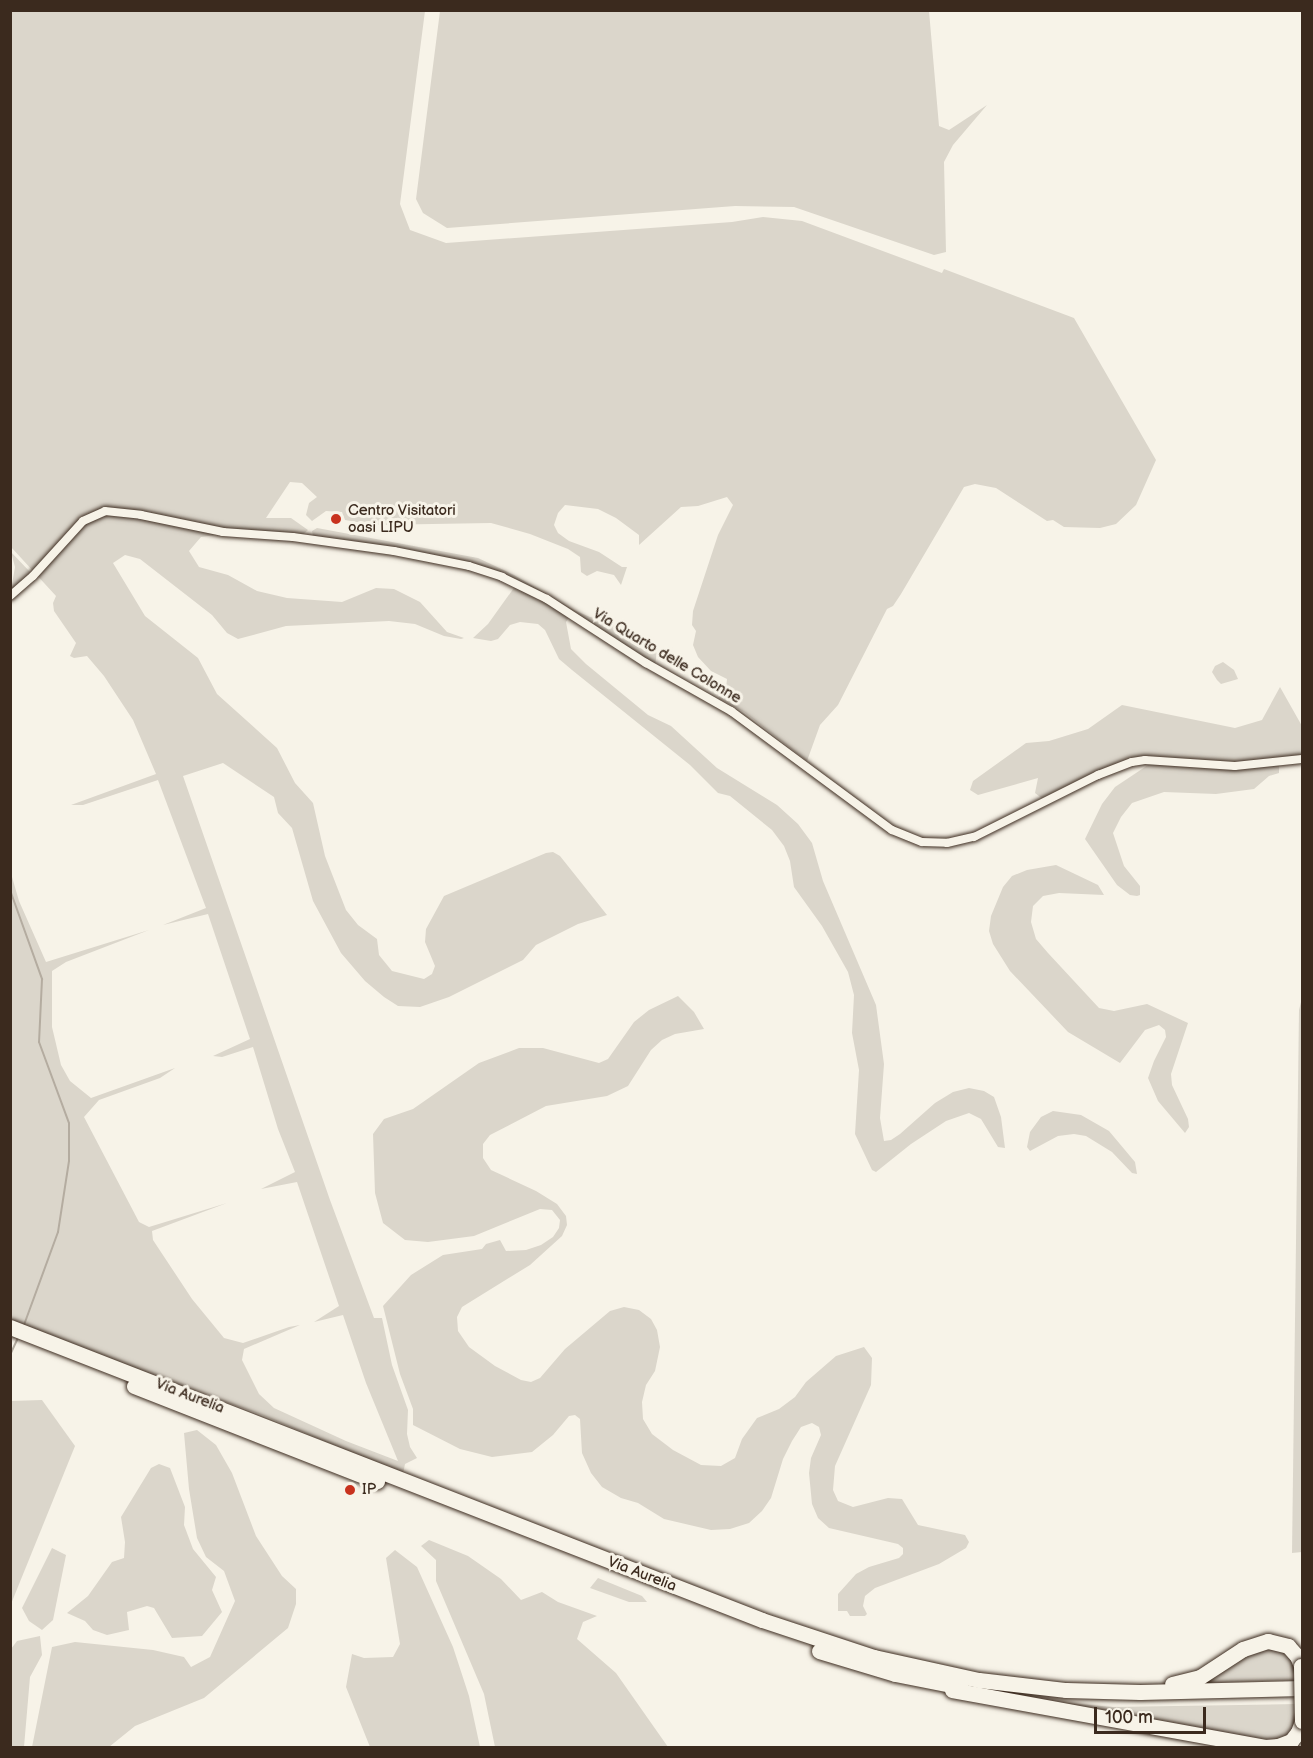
<!DOCTYPE html>
<html>
<head>
<meta charset="utf-8">
<style>
	body { margin:0 }
	#map { position:relative; width:1313px; height:1758px; overflow:hidden; background:#f7f3e8; font-family:"Balsamiq Sans",sans-serif }
	div>[style] { position:absolute }
	.green>* { inset:0; background:#dbd6cb }
	.stream>* { height:2px; margin:-1px; padding:0 1px; transform-origin:1px; border-radius:1px; background:#b4aca0 }
	.roads { filter:drop-shadow(0 0 2px #3b2a1e) drop-shadow(0 0 2px #3b2a1e) }
	.street>* { height:8px; margin:-4px; padding:0 4px; transform-origin:4px; border-radius:4px; background:#f7f3e8 }
	.highway>* { height:15px; margin:-7.5px; padding:0 7.5px; transform-origin:7.5px; border-radius:7.5px; background:#f7f3e8 }
	.bridges { filter:drop-shadow(0 0 2px #3b2a1e) drop-shadow(0 0 2px #3b2a1e) }
	.highway-bridge>* { height:15px; margin:-7.5px; padding:0 7.5px; transform-origin:7.5px; border-radius:7.5px; background:#f7f3e8 }
	.dots>* { width:16px; height:16px; translate:-50% -50%; box-sizing:border-box; border:3px solid #f7f3e8; border-radius:50% }
	span { translate:-50% -50%; white-space:nowrap; text-align:center; line-height:1.15; -webkit-text-stroke:6px #f7f3e8; paint-order:stroke }
	.poi-label { font-size:15px; color:#3b2a1e }
	.left { translate:0 -50%; text-align:left }
	.street-label { font-size:15px; color:#3b2a1e }
	.frame { position:absolute; inset:0; border:12px solid #3b2a1e; pointer-events:none }
	.scale { position:absolute; left:1094px; top:1707px; width:112px; height:27px; box-sizing:border-box; border:3px solid #3b2a1e; border-top:0; padding-left:8px; font-size:18px; line-height:21px; white-space:nowrap; color:#3b2a1e; -webkit-text-stroke:4px #f7f3e8; paint-order:stroke }
</style>
</head>
<body>
<div id="map">
	<div class="green">
		<i style="clip-path:polygon(11px 11px,425px 11px,400px 204px,410px 230px,446px 243px,732px 222px,763px 217px,802px 221px,942px 273px,944px 269px,1074px 318px,1156px 460px,1136px 505px,1116px 524px,1100px 528px,1064px 527px,1053px 520px,1047px 521px,996px 488px,975px 484px,964px 487px,901px 594px,893px 606px,887px 609px,838px 705px,820px 725px,807px 761px,744px 712px,718px 698px,726px 688px,727px 679px,711px 671px,698px 657px,693px 645px,696px 631px,692px 625px,693px 611px,718px 535px,733px 505px,727px 497px,698px 506px,681px 507px,639px 545px,639px 535px,616px 518px,598px 509px,565px 505px,558px 513px,554px 525px,558px 533px,569px 541px,599px 552px,622px 567px,627px 567px,621px 585px,614px 575px,597px 571px,587px 576px,581px 572px,580px 557px,568px 549px,530px 534px,491px 523px,374px 525px,345px 520px,342px 512px,326px 511px,312px 521px,306px 515px,309px 503px,317px 497px,302px 483px,290px 482px,266px 518px,291px 518px,308px 530px,297px 540px,223px 534px,201px 537px,189px 551px,199px 567px,228px 575px,257px 591px,287px 598px,342px 602px,376px 588px,394px 589px,420px 602px,447px 632px,464px 638px,461px 639px,444px 636px,415px 624px,389px 621px,286px 626px,238px 639px,227px 633px,212px 615px,140px 559px,125px 555px,113px 563px,145px 616px,198px 658px,217px 694px,277px 748px,295px 783px,313px 803px,325px 856px,346px 910px,358px 925px,377px 939px,379px 955px,392px 971px,424px 979px,432px 974px,435px 966px,425px 942px,426px 929px,444px 896px,546px 853px,553px 852px,560px 856px,607px 915px,578px 924px,536px 945px,523px 960px,449px 997px,420px 1007px,398px 1006px,384px 997px,365px 981px,341px 953px,313px 901px,292px 828px,278px 813px,274px 797px,223px 763px,183px 776px,330px 1200px,374px 1318px,382px 1318px,392px 1365px,408px 1410px,407px 1434px,410px 1447px,417px 1458px,405px 1464px,403px 1474px,262px 1415px,11px 1325px,10px 870px,19px 901px,46px 962px,149px 930px,66px 962px,52px 971px,52px 1027px,61px 1065px,70px 1081px,91px 1098px,175px 1068px,160px 1078px,99px 1100px,84px 1117px,139px 1222px,149px 1227px,227px 1203px,152px 1231px,153px 1240px,192px 1299px,224px 1338px,243px 1343px,289px 1327px,300px 1325px,244px 1349px,242px 1360px,259px 1394px,274px 1408px,346px 1441px,398px 1461px,366px 1383px,343px 1315px,314px 1322px,339px 1306px,297px 1182px,261px 1189px,295px 1172px,278px 1129px,253px 1047px,222px 1057px,213px 1056px,250px 1039px,208px 914px,163px 925px,206px 908px,158px 780px,83px 805px,71px 805px,156px 774px,133px 720px,104px 676px,87px 656px,74px 658px,70px 656px,76px 643px,54px 611px,53px 603px,56px 596px,11px 547px)"></i>
		<i style="clip-path:polygon(440px 11px,929px 11px,939px 126px,949px 130px,987px 105px,953px 145px,944px 162px,946px 252px,934px 255px,794px 207px,735px 206px,447px 228px,423px 213px,416px 199px)"></i>
		<i style="clip-path:polygon(317px 528px,478px 558px,514px 575px,574px 610px,590px 617px,602px 619px,610px 616px,631px 643px,642px 649px,657px 651px,655px 666px,570px 616px,566px 622px,571px 649px,586px 664px,648px 715px,671px 726px,717px 768px,777px 805px,798px 824px,812px 843px,823px 881px,876px 1005px,884px 1064px,880px 1118px,884px 1141px,891px 1140px,900px 1134px,935px 1103px,953px 1092px,969px 1088px,984px 1091px,994px 1097px,1001px 1117px,1005px 1148px,998px 1147px,981px 1119px,969px 1113px,946px 1121px,911px 1144px,876px 1172px,872px 1170px,855px 1134px,859px 1070px,852px 1033px,854px 995px,848px 972px,822px 926px,794px 887px,790px 861px,784px 846px,772px 830px,730px 796px,718px 793px,690px 765px,572px 670px,559px 659px,545px 630px,538px 624px,520px 622px,510px 625px,498px 639px,491px 641px,473px 638px,488px 624px,516px 585px,488px 573px,423px 558px,314px 541px,312px 531px)"></i>
		<i style="clip-path:polygon(11px 552px,31px 573px,11px 590px,15px 567px)"></i>
		<i style="clip-path:polygon(1223px 662px,1234px 670px,1238px 679px,1221px 684px,1217px 680px,1212px 672px,1215px 666px)"></i>
		<i style="clip-path:polygon(1280px 687px,1302px 726px,1302px 760px,1279px 763px,1279px 773px,1269px 776px,1254px 789px,1216px 794px,1164px 792px,1132px 803px,1121px 817px,1113px 833px,1124px 866px,1140px 886px,1140px 895px,1137px 896px,1130px 895px,1117px 885px,1085px 839px,1102px 804px,1115px 787px,1151px 763px,1134px 763px,1099px 777px,1048px 803px,1035px 793px,1038px 778px,978px 795px,970px 790px,973px 781px,1026px 743px,1049px 741px,1088px 729px,1122px 705px,1235px 728px,1262px 720px)"></i>
		<i style="clip-path:polygon(1056px 865px,1098px 885px,1104px 895px,1059px 893px,1043px 896px,1033px 906px,1031px 922px,1036px 939px,1048px 953px,1099px 1008px,1114px 1011px,1147px 1004px,1188px 1023px,1171px 1074px,1172px 1085px,1188px 1119px,1189px 1127px,1185px 1133px,1158px 1101px,1148px 1078px,1154px 1061px,1166px 1037px,1165px 1030px,1159px 1025px,1145px 1030px,1120px 1063px,1068px 1032px,1010px 971px,993px 944px,989px 931px,991px 916px,1003px 887px,1012px 876px,1027px 870px)"></i>
		<i style="clip-path:polygon(678px 996px,694px 1012px,704px 1029px,675px 1034px,662px 1040px,651px 1050px,628px 1086px,607px 1096px,546px 1106px,490px 1135px,483px 1144px,483px 1158px,491px 1170px,536px 1191px,557px 1204px,566px 1216px,567px 1225px,562px 1236px,530px 1265px,462px 1307px,457px 1317px,458px 1331px,469px 1347px,495px 1366px,521px 1380px,531px 1382px,540px 1378px,565px 1349px,610px 1311px,624px 1307px,639px 1310px,651px 1319px,657px 1330px,660px 1347px,655px 1371px,646px 1385px,642px 1402px,643px 1419px,652px 1434px,673px 1450px,701px 1465px,721px 1466px,735px 1458px,742px 1439px,757px 1418px,779px 1409px,795px 1397px,806px 1382px,836px 1356px,864px 1347px,872px 1358px,871px 1385px,835px 1466px,833px 1490px,838px 1501px,853px 1507px,888px 1498px,902px 1499px,918px 1525px,965px 1535px,969px 1542px,966px 1548px,939px 1564px,875px 1588px,865px 1596px,863px 1606px,867px 1614px,865px 1616px,850px 1616px,847px 1611px,838px 1611px,838px 1594px,856px 1574px,869px 1567px,899px 1558px,903px 1554px,903px 1548px,898px 1544px,829px 1528px,818px 1518px,812px 1504px,809px 1473px,811px 1458px,821px 1435px,819px 1427px,812px 1423px,801px 1427px,792px 1441px,783px 1459px,771px 1498px,762px 1511px,749px 1523px,730px 1529px,711px 1530px,664px 1519px,638px 1503px,621px 1498px,602px 1487px,591px 1473px,582px 1453px,580px 1419px,575px 1415px,569px 1416px,553px 1435px,532px 1452px,492px 1457px,460px 1449px,413px 1425px,413px 1409px,400px 1374px,383px 1306px,411px 1275px,443px 1255px,482px 1249px,486px 1244px,500px 1240px,506px 1251px,526px 1250px,541px 1245px,553px 1237px,559px 1228px,560px 1220px,552px 1210px,540px 1209px,474px 1236px,428px 1242px,405px 1240px,383px 1223px,375px 1193px,373px 1134px,384px 1119px,413px 1109px,479px 1063px,519px 1048px,543px 1048px,599px 1063px,608px 1059px,634px 1022px,649px 1010px)"></i>
		<i style="clip-path:polygon(1302px 998px,1302px 1552px,1292px 1553px,1299px 1010px)"></i>
		<i style="clip-path:polygon(1053px 1111px,1081px 1115px,1109px 1131px,1135px 1162px,1137px 1174px,1132px 1173px,1112px 1152px,1086px 1136px,1074px 1134px,1058px 1136px,1030px 1151px,1027px 1147px,1030px 1132px,1041px 1117px)"></i>
		<i style="clip-path:polygon(42px 1400px,75px 1446px,11px 1604px,11px 1401px)"></i>
		<i style="clip-path:polygon(197px 1430px,216px 1445px,232px 1473px,256px 1536px,282px 1576px,296px 1589px,296px 1604px,288px 1628px,204px 1698px,135px 1726px,109px 1747px,32px 1747px,52px 1647px,75px 1642px,153px 1650px,184px 1657px,191px 1667px,210px 1657px,235px 1601px,224px 1571px,206px 1557px,197px 1538px,189px 1489px,184px 1433px)"></i>
		<i style="clip-path:polygon(159px 1464px,170px 1468px,185px 1507px,184px 1525px,193px 1549px,216px 1577px,212px 1590px,222px 1612px,202px 1636px,172px 1638px,154px 1608px,147px 1606px,127px 1612px,129px 1630px,107px 1635px,93px 1630px,85px 1621px,67px 1613px,88px 1596px,112px 1562px,124px 1558px,125px 1542px,121px 1517px,151px 1468px)"></i>
		<i style="clip-path:polygon(429px 1540px,468px 1556px,501px 1579px,521px 1600px,542px 1592px,558px 1602px,597px 1616px,583px 1622px,577px 1639px,616px 1673px,668px 1747px,495px 1747px,484px 1694px,436px 1581px,436px 1560px,421px 1546px)"></i>
		<i style="clip-path:polygon(52px 1548px,66px 1555px,53px 1620px,42px 1630px,29px 1621px,22px 1608px)"></i>
		<i style="clip-path:polygon(395px 1550px,417px 1567px,453px 1647px,469px 1696px,480px 1747px,370px 1747px,346px 1687px,352px 1654px,364px 1658px,393px 1657px,400px 1644px,386px 1558px)"></i>
		<i style="clip-path:polygon(598px 1578px,642px 1596px,647px 1602px,629px 1602px,590px 1588px)"></i>
		<i style="clip-path:polygon(40px 1636px,42px 1655px,30px 1677px,24px 1747px,11px 1747px,11px 1649px,17px 1641px)"></i>
		<i style="clip-path:polygon(1264px 1645px,1292px 1655px,1298px 1680px,1201px 1683px)"></i>
		<i style="clip-path:polygon(1056px 1702px,1113px 1707px,1298px 1704px,1300px 1722px,1281px 1743px)"></i>
	</div>
	<div class="stream">
		<i style="left:10px;top:890px;width:95px;rotate:70.2deg"></i>
		<i style="left:42px;top:979px;width:63px;rotate:92.7deg"></i>
		<i style="left:39px;top:1042px;width:86px;rotate:69.7deg"></i>
		<i style="left:69px;top:1123px;width:38px;rotate:90deg"></i>
		<i style="left:69px;top:1161px;width:72px;rotate:98.8deg"></i>
		<i style="left:58px;top:1232px;width:99px;rotate:110.1deg"></i>
		<i style="left:10px;top:1355px;width:19px;rotate:-65deg"></i>
	</div>
	<div class="roads">
		<div class="street">
			<i style="left:10px;top:596px;width:30px;rotate:-41deg"></i>
			<i style="left:33px;top:576px;width:74px;rotate:-47.7deg"></i>
			<i style="left:83px;top:521px;width:24px;rotate:-24deg"></i>
			<i style="left:105px;top:511px;width:36px;rotate:6deg"></i>
			<i style="left:141px;top:515px;width:84px;rotate:11.7deg"></i>
			<i style="left:223px;top:532px;width:70px;rotate:4.1deg"></i>
			<i style="left:293px;top:537px;width:102px;rotate:7.9deg"></i>
			<i style="left:394px;top:551px;width:76px;rotate:11.3deg"></i>
			<i style="left:469px;top:566px;width:35px;rotate:18deg"></i>
			<i style="left:502px;top:577px;width:50px;rotate:26.1deg"></i>
			<i style="left:547px;top:599px;width:118px;rotate:32.9deg"></i>
			<i style="left:646px;top:663px;width:98px;rotate:29.5deg"></i>
			<i style="left:731px;top:711px;width:200px;rotate:36.5deg"></i>
			<i style="left:892px;top:830px;width:32px;rotate:22deg"></i>
			<i style="left:922px;top:842px;width:25px;rotate:2deg"></i>
			<i style="left:947px;top:843px;width:28px;rotate:-13deg"></i>
			<i style="left:974px;top:837px;width:139px;rotate:-26.6deg"></i>
			<i style="left:1098px;top:775px;width:36px;rotate:-21deg"></i>
			<i style="left:1132px;top:762px;width:13px;rotate:-9deg"></i>
			<i style="left:1145px;top:760px;width:90px;rotate:3.8deg"></i>
			<i style="left:1235px;top:766px;width:67px;rotate:-6deg"></i>
		</div>
		<div class="highway">
			<i style="left:10px;top:1327px;width:807px;rotate:21.29deg"></i>
			<i style="left:762px;top:1620px;width:118px;rotate:18.3deg"></i>
			<i style="left:874px;top:1657px;width:107px;rotate:12.4deg"></i>
			<i style="left:979px;top:1680px;width:88px;rotate:6.6deg"></i>
			<i style="left:1066px;top:1690px;width:74px;rotate:1.5deg"></i>
			<i style="left:1140px;top:1692px;width:162px;rotate:-1.4deg"></i>
			<i style="left:134px;top:1386px;width:261px;rotate:21.4deg"></i>
			<i style="left:819px;top:1651px;width:79px;rotate:16.8deg"></i>
			<i style="left:895px;top:1674px;width:67px;rotate:11.1deg"></i>
			<i style="left:1172px;top:1684px;width:29px;rotate:-14deg"></i>
			<i style="left:1200px;top:1677px;width:51px;rotate:-33.1deg"></i>
			<i style="left:1243px;top:1649px;width:26px;rotate:-18deg"></i>
			<i style="left:1268px;top:1641px;width:21px;rotate:14deg"></i>
			<i style="left:1288px;top:1646px;width:13px;rotate:48deg"></i>
			<i style="left:1297px;top:1656px;width:11px;rotate:68deg"></i>
			<i style="left:952px;top:1690px;width:318px;rotate:10.3deg"></i>
			<i style="left:1265px;top:1747px;width:13px;rotate:-4deg"></i>
			<i style="left:1278px;top:1746px;width:14px;rotate:-21deg"></i>
			<i style="left:1291px;top:1741px;width:11px;rotate:-52deg"></i>
			<i style="left:1298px;top:1732px;width:12px;rotate:-70deg"></i>
		</div>
	</div>
	<div class="bridges">
		<div class="highway-bridge">
			<i style="left:1301px;top:1666px;width:55px;rotate:89deg"></i>
		</div>
	</div>
	<div class="dots">
		<i style="left:336px;top:519px;background:#c8321e"></i>
		<i style="left:350px;top:1490px;background:#c8321e"></i>
	</div>
	<div class="poi-label">
		<span class="left" style="left:348px;top:519px">Centro Visitatori<br>oasi LIPU</span>
		<span class="left" style="left:362px;top:1490px">IP</span>
	</div>
	<div class="street-label">
		<span style="left:667px;top:656px;rotate:31deg">Via Quarto delle Colonne</span>
		<span style="left:190px;top:1396px;rotate:21deg">Via Aurelia</span>
		<span style="left:642px;top:1574px;rotate:21deg">Via Aurelia</span>
	</div>
	<div class="frame"></div>
	<div class="scale">100 m</div>
</div>
</body>
</html>
